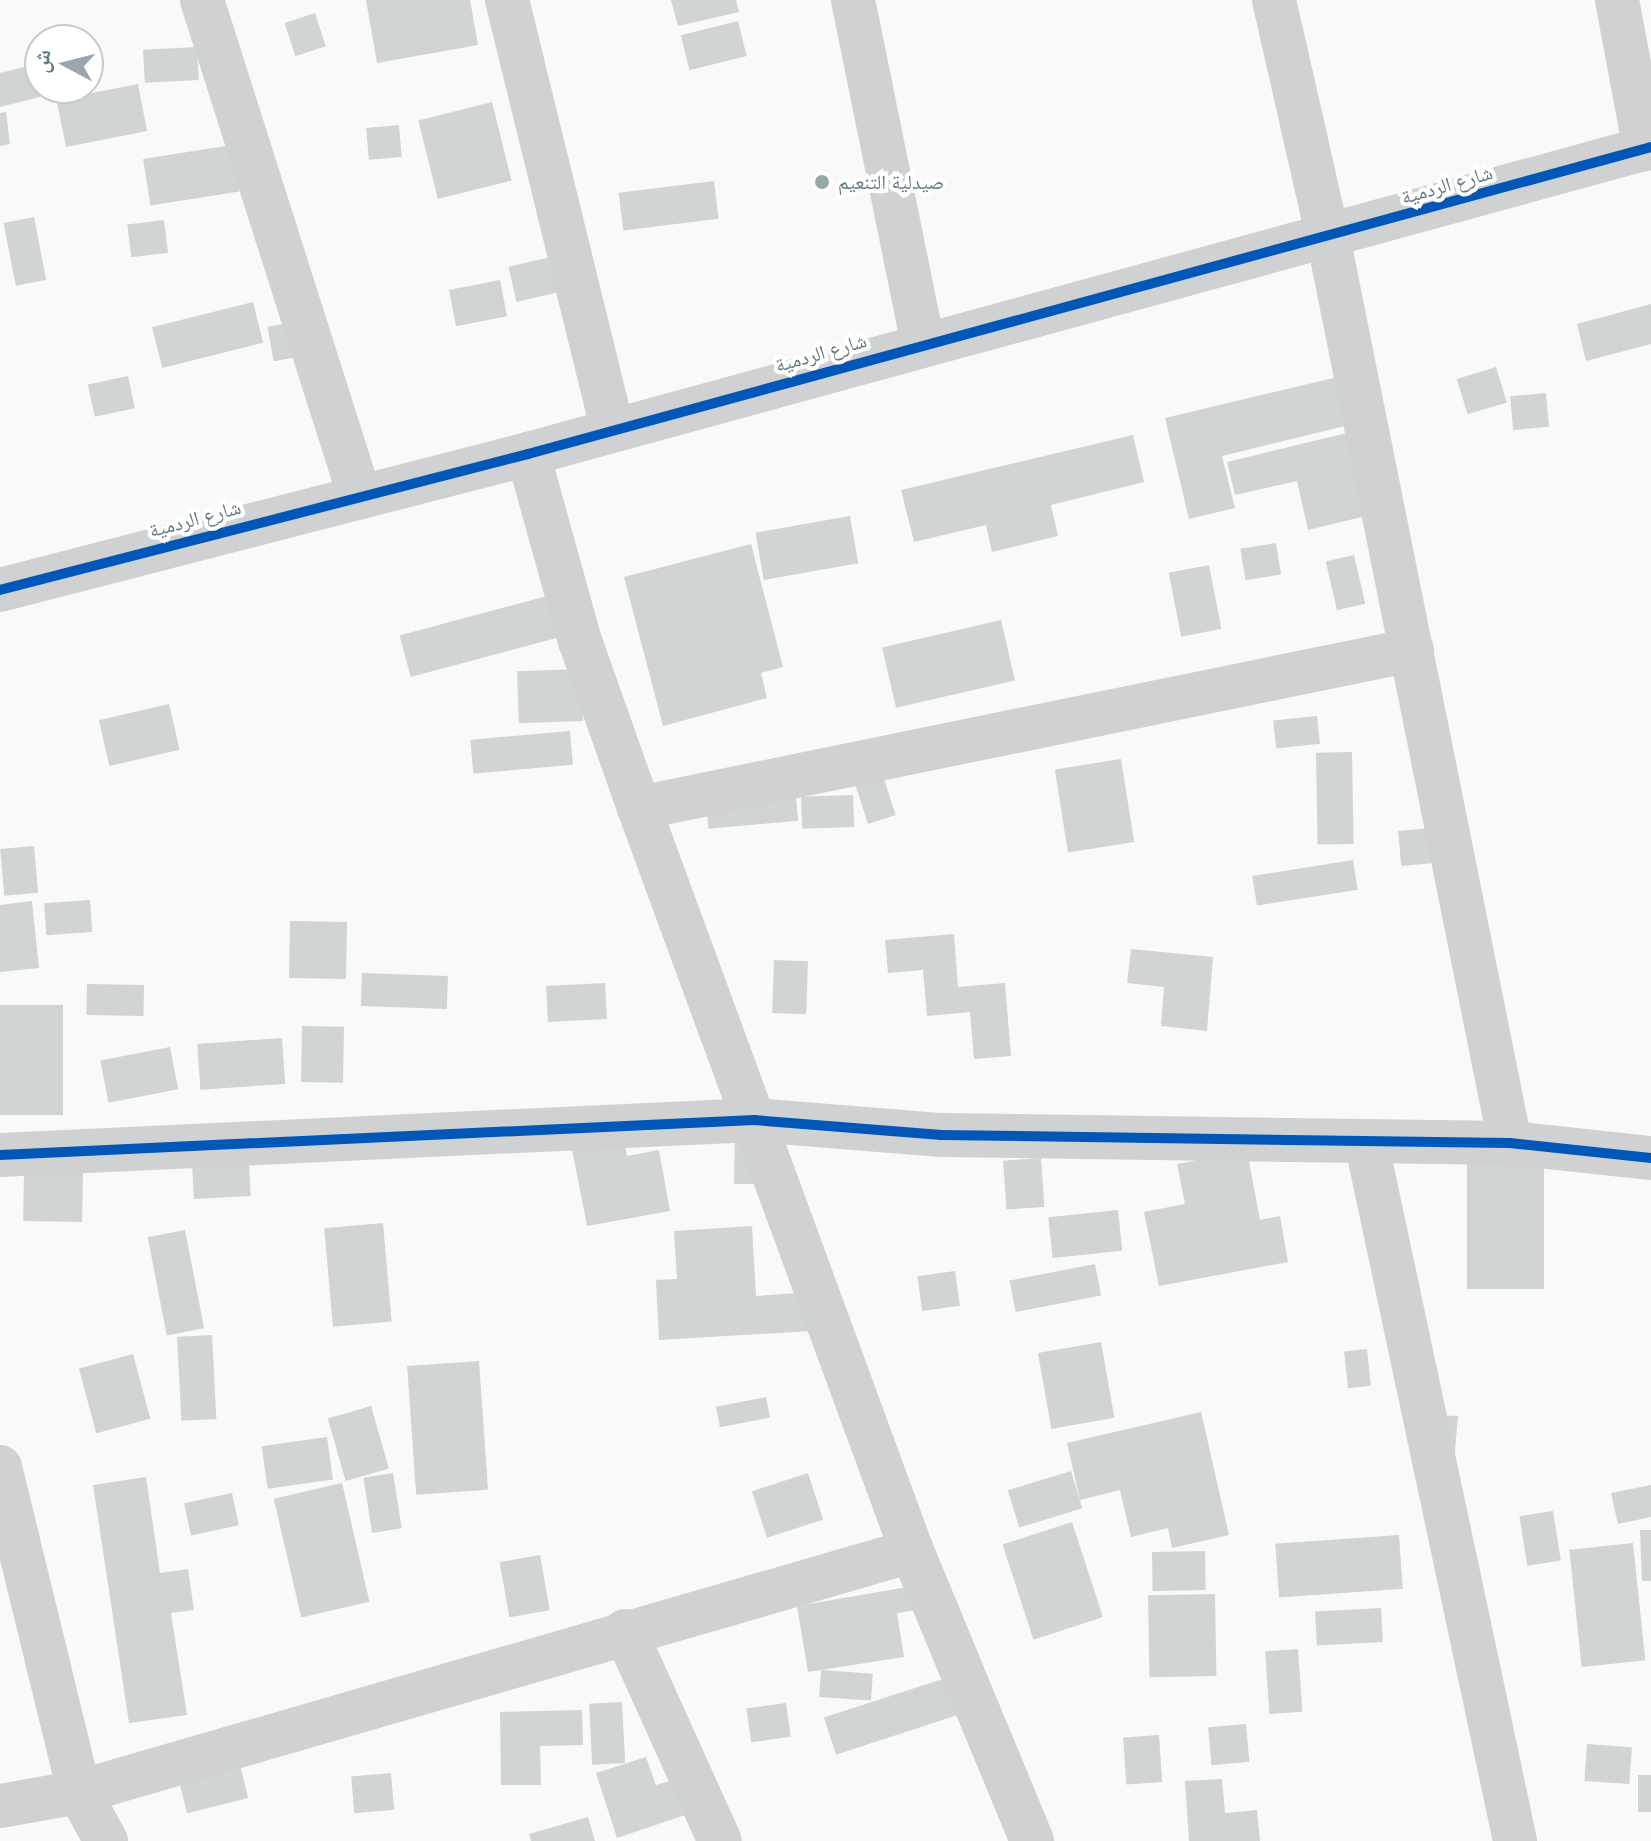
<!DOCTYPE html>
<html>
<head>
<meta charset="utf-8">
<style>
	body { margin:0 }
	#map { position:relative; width:1651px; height:1841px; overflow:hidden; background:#f9f9f9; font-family:Poppins,"Noto Naskh Arabic",sans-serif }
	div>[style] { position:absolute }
	.building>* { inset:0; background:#d1d4d4; transform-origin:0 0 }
	.minor>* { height:44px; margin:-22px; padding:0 22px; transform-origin:22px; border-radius:22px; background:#cfd1d2 }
	.cycleway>* { height:10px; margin:-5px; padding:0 5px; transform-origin:5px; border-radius:5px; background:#0057b8 }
	.dots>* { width:22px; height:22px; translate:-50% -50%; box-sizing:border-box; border:4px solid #fff; border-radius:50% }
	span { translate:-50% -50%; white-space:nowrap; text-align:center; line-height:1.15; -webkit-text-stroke:8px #fff; paint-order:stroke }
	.poi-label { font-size:20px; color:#647a84 }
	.left { translate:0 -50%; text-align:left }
	.street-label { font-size:20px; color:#647a84 }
	.north { position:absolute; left:24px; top:24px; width:80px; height:80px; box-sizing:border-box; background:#fff; border:2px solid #c1cace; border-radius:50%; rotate:277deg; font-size:22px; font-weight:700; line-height:32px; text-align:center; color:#647a84 }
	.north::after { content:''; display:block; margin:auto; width:28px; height:36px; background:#98a6ad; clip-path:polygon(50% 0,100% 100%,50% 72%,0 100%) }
</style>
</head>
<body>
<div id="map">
	<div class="building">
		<i style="clip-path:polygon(366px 0,470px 0,478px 45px,377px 63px)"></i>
		<i style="clip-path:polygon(671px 0,736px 0,739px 12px,678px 26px)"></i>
		<i style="left:315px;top:13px;width:35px;height:32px;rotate:72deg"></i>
		<i style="left:738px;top:21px;width:36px;height:59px;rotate:76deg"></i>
		<i style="left:197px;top:47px;width:33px;height:54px;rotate:87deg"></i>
		<i style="clip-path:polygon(32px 65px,40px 97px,0 107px,0 73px)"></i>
		<i style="clip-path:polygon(138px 84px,147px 131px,66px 147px,54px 88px,80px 88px,81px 95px)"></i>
		<i style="left:492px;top:102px;width:81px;height:76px;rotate:76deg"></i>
		<i style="clip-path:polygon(6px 112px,10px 144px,0 146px,0 113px)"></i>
		<i style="left:399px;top:125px;width:32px;height:33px;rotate:85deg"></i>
		<i style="left:232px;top:145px;width:47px;height:90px;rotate:81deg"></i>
		<i style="left:714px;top:181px;width:38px;height:96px;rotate:83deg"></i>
		<i style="left:34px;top:217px;width:64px;height:31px;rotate:79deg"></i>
		<i style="left:164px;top:220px;width:33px;height:37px;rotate:83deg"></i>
		<i style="left:564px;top:254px;width:36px;height:57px;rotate:77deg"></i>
		<i style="left:500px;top:280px;width:37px;height:52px;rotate:79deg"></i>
		<i style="left:253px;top:302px;width:42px;height:104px;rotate:76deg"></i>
		<i style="clip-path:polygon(1651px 304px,1651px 344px,1586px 361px,1577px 324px)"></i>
		<i style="left:300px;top:321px;width:35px;height:33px;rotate:80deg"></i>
		<i style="left:1496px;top:367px;width:37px;height:41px;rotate:73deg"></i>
		<i style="clip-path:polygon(1367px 370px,1378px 418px,1222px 456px,1235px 508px,1189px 519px,1165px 418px)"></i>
		<i style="left:128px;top:376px;width:33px;height:41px;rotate:78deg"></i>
		<i style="left:1546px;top:393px;width:34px;height:36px;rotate:85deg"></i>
		<i style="clip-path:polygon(1359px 430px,1378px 513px,1308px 530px,1297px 481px,1235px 495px,1227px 462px)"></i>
		<i style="clip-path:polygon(1133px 435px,1144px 482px,1051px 505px,1058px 536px,992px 552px,986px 525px,914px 542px,901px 490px)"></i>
		<i style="left:850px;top:516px;width:48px;height:96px;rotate:80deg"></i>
		<i style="left:1276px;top:543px;width:32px;height:36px;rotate:81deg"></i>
		<i style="clip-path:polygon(751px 544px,783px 667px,761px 673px,767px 698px,663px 726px,624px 577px)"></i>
		<i style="left:1354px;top:555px;width:50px;height:29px;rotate:77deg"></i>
		<i style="left:1209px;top:565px;width:65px;height:41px;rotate:79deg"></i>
		<i style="left:558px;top:593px;width:43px;height:164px;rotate:75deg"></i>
		<i style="left:1001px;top:620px;width:62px;height:122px;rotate:77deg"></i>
		<i style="left:581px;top:669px;width:52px;height:64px;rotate:88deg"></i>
		<i style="left:169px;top:704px;width:47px;height:72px;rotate:77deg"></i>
		<i style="left:1317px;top:716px;width:28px;height:44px;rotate:84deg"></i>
		<i style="left:570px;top:731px;width:34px;height:100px;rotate:85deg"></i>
		<i style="left:1352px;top:752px;width:92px;height:36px;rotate:89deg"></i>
		<i style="left:1121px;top:759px;width:84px;height:67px;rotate:81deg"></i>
		<i style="left:883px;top:776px;width:41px;height:29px;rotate:72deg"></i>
		<i style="left:795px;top:785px;width:36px;height:90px;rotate:85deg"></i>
		<i style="left:853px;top:795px;width:32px;height:52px;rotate:88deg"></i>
		<i style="left:1444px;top:827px;width:35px;height:46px;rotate:85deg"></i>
		<i style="left:34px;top:846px;width:47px;height:34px;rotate:85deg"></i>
		<i style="left:1353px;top:860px;width:30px;height:102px;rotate:81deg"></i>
		<i style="left:90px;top:900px;width:32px;height:46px;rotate:86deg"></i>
		<i style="clip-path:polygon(32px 901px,39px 968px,0 972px,0 905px)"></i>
		<i style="left:290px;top:921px;width:57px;height:57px;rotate:1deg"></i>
		<i style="clip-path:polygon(954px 934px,958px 987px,1005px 983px,1011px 1056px,974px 1059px,970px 1012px,927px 1016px,923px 970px,888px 973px,885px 940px)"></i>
		<i style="clip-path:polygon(1131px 949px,1213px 957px,1207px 1031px,1161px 1026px,1164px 987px,1127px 983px)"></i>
		<i style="left:774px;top:960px;width:34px;height:53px;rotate:2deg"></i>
		<i style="left:362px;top:973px;width:86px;height:33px;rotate:2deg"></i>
		<i style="left:605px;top:983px;width:36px;height:59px;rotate:87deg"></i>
		<i style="left:87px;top:984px;width:57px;height:31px;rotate:1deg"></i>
		<i style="left:0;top:1005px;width:63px;height:110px"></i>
		<i style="left:302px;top:1026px;width:42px;height:56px;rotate:1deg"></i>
		<i style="left:282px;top:1038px;width:46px;height:85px;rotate:86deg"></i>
		<i style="left:170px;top:1047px;width:43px;height:71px;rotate:79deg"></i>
		<i style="clip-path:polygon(735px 1127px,770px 1184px,734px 1184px)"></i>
		<i style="clip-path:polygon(622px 1129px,627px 1156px,659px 1150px,670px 1211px,587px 1226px,570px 1139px)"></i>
		<i style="clip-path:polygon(1247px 1151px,1260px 1220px,1280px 1216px,1288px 1262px,1159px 1286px,1144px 1212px,1185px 1204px,1177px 1164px)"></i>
		<i style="left:1041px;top:1158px;width:49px;height:38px;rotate:86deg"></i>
		<i style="left:249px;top:1162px;width:34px;height:57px;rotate:87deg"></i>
		<i style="left:1544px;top:1163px;width:126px;height:77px;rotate:90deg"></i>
		<i style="left:24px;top:1172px;width:59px;height:49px;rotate:1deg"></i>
		<i style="left:1118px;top:1210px;width:41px;height:70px;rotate:84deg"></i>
		<i style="left:383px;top:1223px;width:99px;height:59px;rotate:85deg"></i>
		<i style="clip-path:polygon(752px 1226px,756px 1296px,826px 1291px,828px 1330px,659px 1340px,656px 1280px,677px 1279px,674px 1231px)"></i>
		<i style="left:185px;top:1230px;width:100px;height:38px;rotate:79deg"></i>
		<i style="left:1095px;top:1264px;width:32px;height:87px;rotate:79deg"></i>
		<i style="left:955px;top:1271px;width:35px;height:38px;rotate:82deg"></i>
		<i style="left:212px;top:1335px;width:84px;height:35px;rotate:87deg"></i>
		<i style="left:1101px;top:1342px;width:77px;height:64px;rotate:80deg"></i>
		<i style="left:1367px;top:1349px;width:37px;height:23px;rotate:84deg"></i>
		<i style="left:133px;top:1354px;width:67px;height:56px;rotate:75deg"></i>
		<i style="left:479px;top:1361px;width:129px;height:72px;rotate:86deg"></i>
		<i style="left:766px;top:1397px;width:21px;height:51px;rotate:79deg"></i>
		<i style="left:371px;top:1406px;width:65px;height:45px;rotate:74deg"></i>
		<i style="clip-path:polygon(1201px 1412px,1229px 1535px,1172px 1548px,1168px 1528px,1131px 1537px,1120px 1490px,1080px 1500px,1067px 1443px)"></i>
		<i style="clip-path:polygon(1431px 1415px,1458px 1416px,1454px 1462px)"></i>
		<i style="left:327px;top:1437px;width:43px;height:66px;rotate:82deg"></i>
		<i style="left:1071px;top:1471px;width:39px;height:66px;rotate:73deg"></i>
		<i style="left:393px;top:1473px;width:56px;height:30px;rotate:81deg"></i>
		<i style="left:808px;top:1473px;width:49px;height:59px;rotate:72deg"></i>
		<i style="clip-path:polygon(146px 1477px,160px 1573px,188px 1569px,194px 1610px,171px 1613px,187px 1715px,129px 1723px,93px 1485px)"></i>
		<i style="left:342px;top:1483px;width:122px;height:70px;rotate:77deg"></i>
		<i style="clip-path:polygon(1651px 1485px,1651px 1517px,1618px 1524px,1611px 1493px)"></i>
		<i style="left:232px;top:1493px;width:33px;height:49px;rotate:78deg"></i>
		<i style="left:1553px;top:1511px;width:50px;height:34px;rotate:81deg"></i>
		<i style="left:1072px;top:1522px;width:100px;height:73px;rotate:72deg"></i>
		<i style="clip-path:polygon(1640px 1530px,1651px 1530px,1651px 1581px,1642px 1581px)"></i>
		<i style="left:1399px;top:1535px;width:54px;height:124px;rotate:86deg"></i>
		<i style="left:1633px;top:1543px;width:118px;height:64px;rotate:84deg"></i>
		<i style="left:1205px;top:1551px;width:39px;height:53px;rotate:89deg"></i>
		<i style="left:540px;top:1555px;width:56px;height:41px;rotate:80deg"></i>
		<i style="clip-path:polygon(919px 1585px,924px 1609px,897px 1613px,904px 1657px,808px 1672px,797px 1606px)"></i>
		<i style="left:1215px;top:1594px;width:82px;height:67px;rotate:89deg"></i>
		<i style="left:1381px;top:1608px;width:34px;height:66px;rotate:87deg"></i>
		<i style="left:1298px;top:1649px;width:63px;height:33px;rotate:86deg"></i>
		<i style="left:821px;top:1670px;width:52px;height:27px;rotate:4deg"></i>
		<i style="left:958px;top:1674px;width:39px;height:141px;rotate:72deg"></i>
		<i style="left:622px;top:1702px;width:61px;height:33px;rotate:87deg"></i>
		<i style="left:786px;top:1703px;width:34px;height:40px;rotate:82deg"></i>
		<i style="clip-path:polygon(582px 1710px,583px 1745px,540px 1746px,541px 1785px,501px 1785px,500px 1712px)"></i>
		<i style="left:1246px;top:1724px;width:38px;height:38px;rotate:85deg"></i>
		<i style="left:1159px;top:1735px;width:47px;height:36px;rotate:86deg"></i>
		<i style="left:1587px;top:1744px;width:45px;height:37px;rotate:4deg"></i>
		<i style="clip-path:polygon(646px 1757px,656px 1785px,682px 1777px,694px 1812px,617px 1838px,596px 1773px)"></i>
		<i style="left:240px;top:1765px;width:34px;height:63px;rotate:76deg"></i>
		<i style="left:391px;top:1773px;width:37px;height:40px;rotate:85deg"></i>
		<i style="left:1651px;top:1775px;width:37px;height:13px;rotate:90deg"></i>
		<i style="clip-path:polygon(1222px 1779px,1225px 1813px,1257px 1810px,1260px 1841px,1189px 1841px,1185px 1781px)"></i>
		<i style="clip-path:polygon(588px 1817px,595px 1841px,531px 1841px,529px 1834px)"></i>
	</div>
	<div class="minor">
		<i style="left:202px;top:0;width:518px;rotate:72.37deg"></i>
		<i style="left:507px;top:0;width:443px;rotate:76.2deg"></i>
		<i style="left:853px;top:0;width:350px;rotate:78.5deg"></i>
		<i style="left:1274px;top:0;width:243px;rotate:77.2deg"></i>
		<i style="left:1328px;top:237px;width:924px;rotate:78.64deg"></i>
		<i style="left:1617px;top:0;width:152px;rotate:79.4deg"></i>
		<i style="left:528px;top:454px;width:194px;rotate:74.5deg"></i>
		<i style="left:580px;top:641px;width:177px;rotate:70.5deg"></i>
		<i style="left:639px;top:808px;width:792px;rotate:69.83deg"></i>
		<i style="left:912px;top:1551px;width:314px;rotate:67.5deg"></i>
		<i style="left:0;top:590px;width:545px;rotate:-14.44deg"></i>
		<i style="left:528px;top:454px;width:1164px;rotate:-15.29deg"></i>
		<i style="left:639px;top:808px;width:789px;rotate:-11.55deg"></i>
		<i style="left:1366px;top:1141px;width:716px;rotate:77.98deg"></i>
		<i style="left:0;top:1155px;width:755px;rotate:-2.66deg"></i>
		<i style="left:754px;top:1120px;width:188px;rotate:4.6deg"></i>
		<i style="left:941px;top:1135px;width:569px;rotate:0.81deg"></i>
		<i style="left:1510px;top:1143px;width:142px;rotate:6.1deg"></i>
		<i style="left:0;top:1467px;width:334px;rotate:76.3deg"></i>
		<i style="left:79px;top:1792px;width:56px;rotate:61.1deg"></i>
		<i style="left:625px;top:1631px;width:230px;rotate:65.7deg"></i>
		<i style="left:0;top:1806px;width:80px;rotate:-10deg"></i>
		<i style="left:79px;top:1792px;width:867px;rotate:-16.14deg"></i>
	</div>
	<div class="cycleway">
		<i style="left:0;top:590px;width:545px;rotate:-14.44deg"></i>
		<i style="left:528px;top:454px;width:1164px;rotate:-15.29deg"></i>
		<i style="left:0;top:1155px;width:755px;rotate:-2.66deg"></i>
		<i style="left:754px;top:1120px;width:188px;rotate:4.6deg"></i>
		<i style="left:941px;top:1135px;width:569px;rotate:0.81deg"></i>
		<i style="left:1510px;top:1143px;width:142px;rotate:6.1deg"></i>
	</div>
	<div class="dots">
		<i style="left:822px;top:182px;background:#98a6ad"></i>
	</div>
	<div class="poi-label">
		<span class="left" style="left:838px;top:182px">صيدلية التنعيم</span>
	</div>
	<div class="street-label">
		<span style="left:1447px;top:185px;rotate:-16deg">شارع الردمية</span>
		<span style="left:821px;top:353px;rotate:-16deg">شارع الردمية</span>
		<span style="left:195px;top:519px;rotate:-15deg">شارع الردمية</span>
	</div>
	<div class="north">ش</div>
</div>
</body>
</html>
